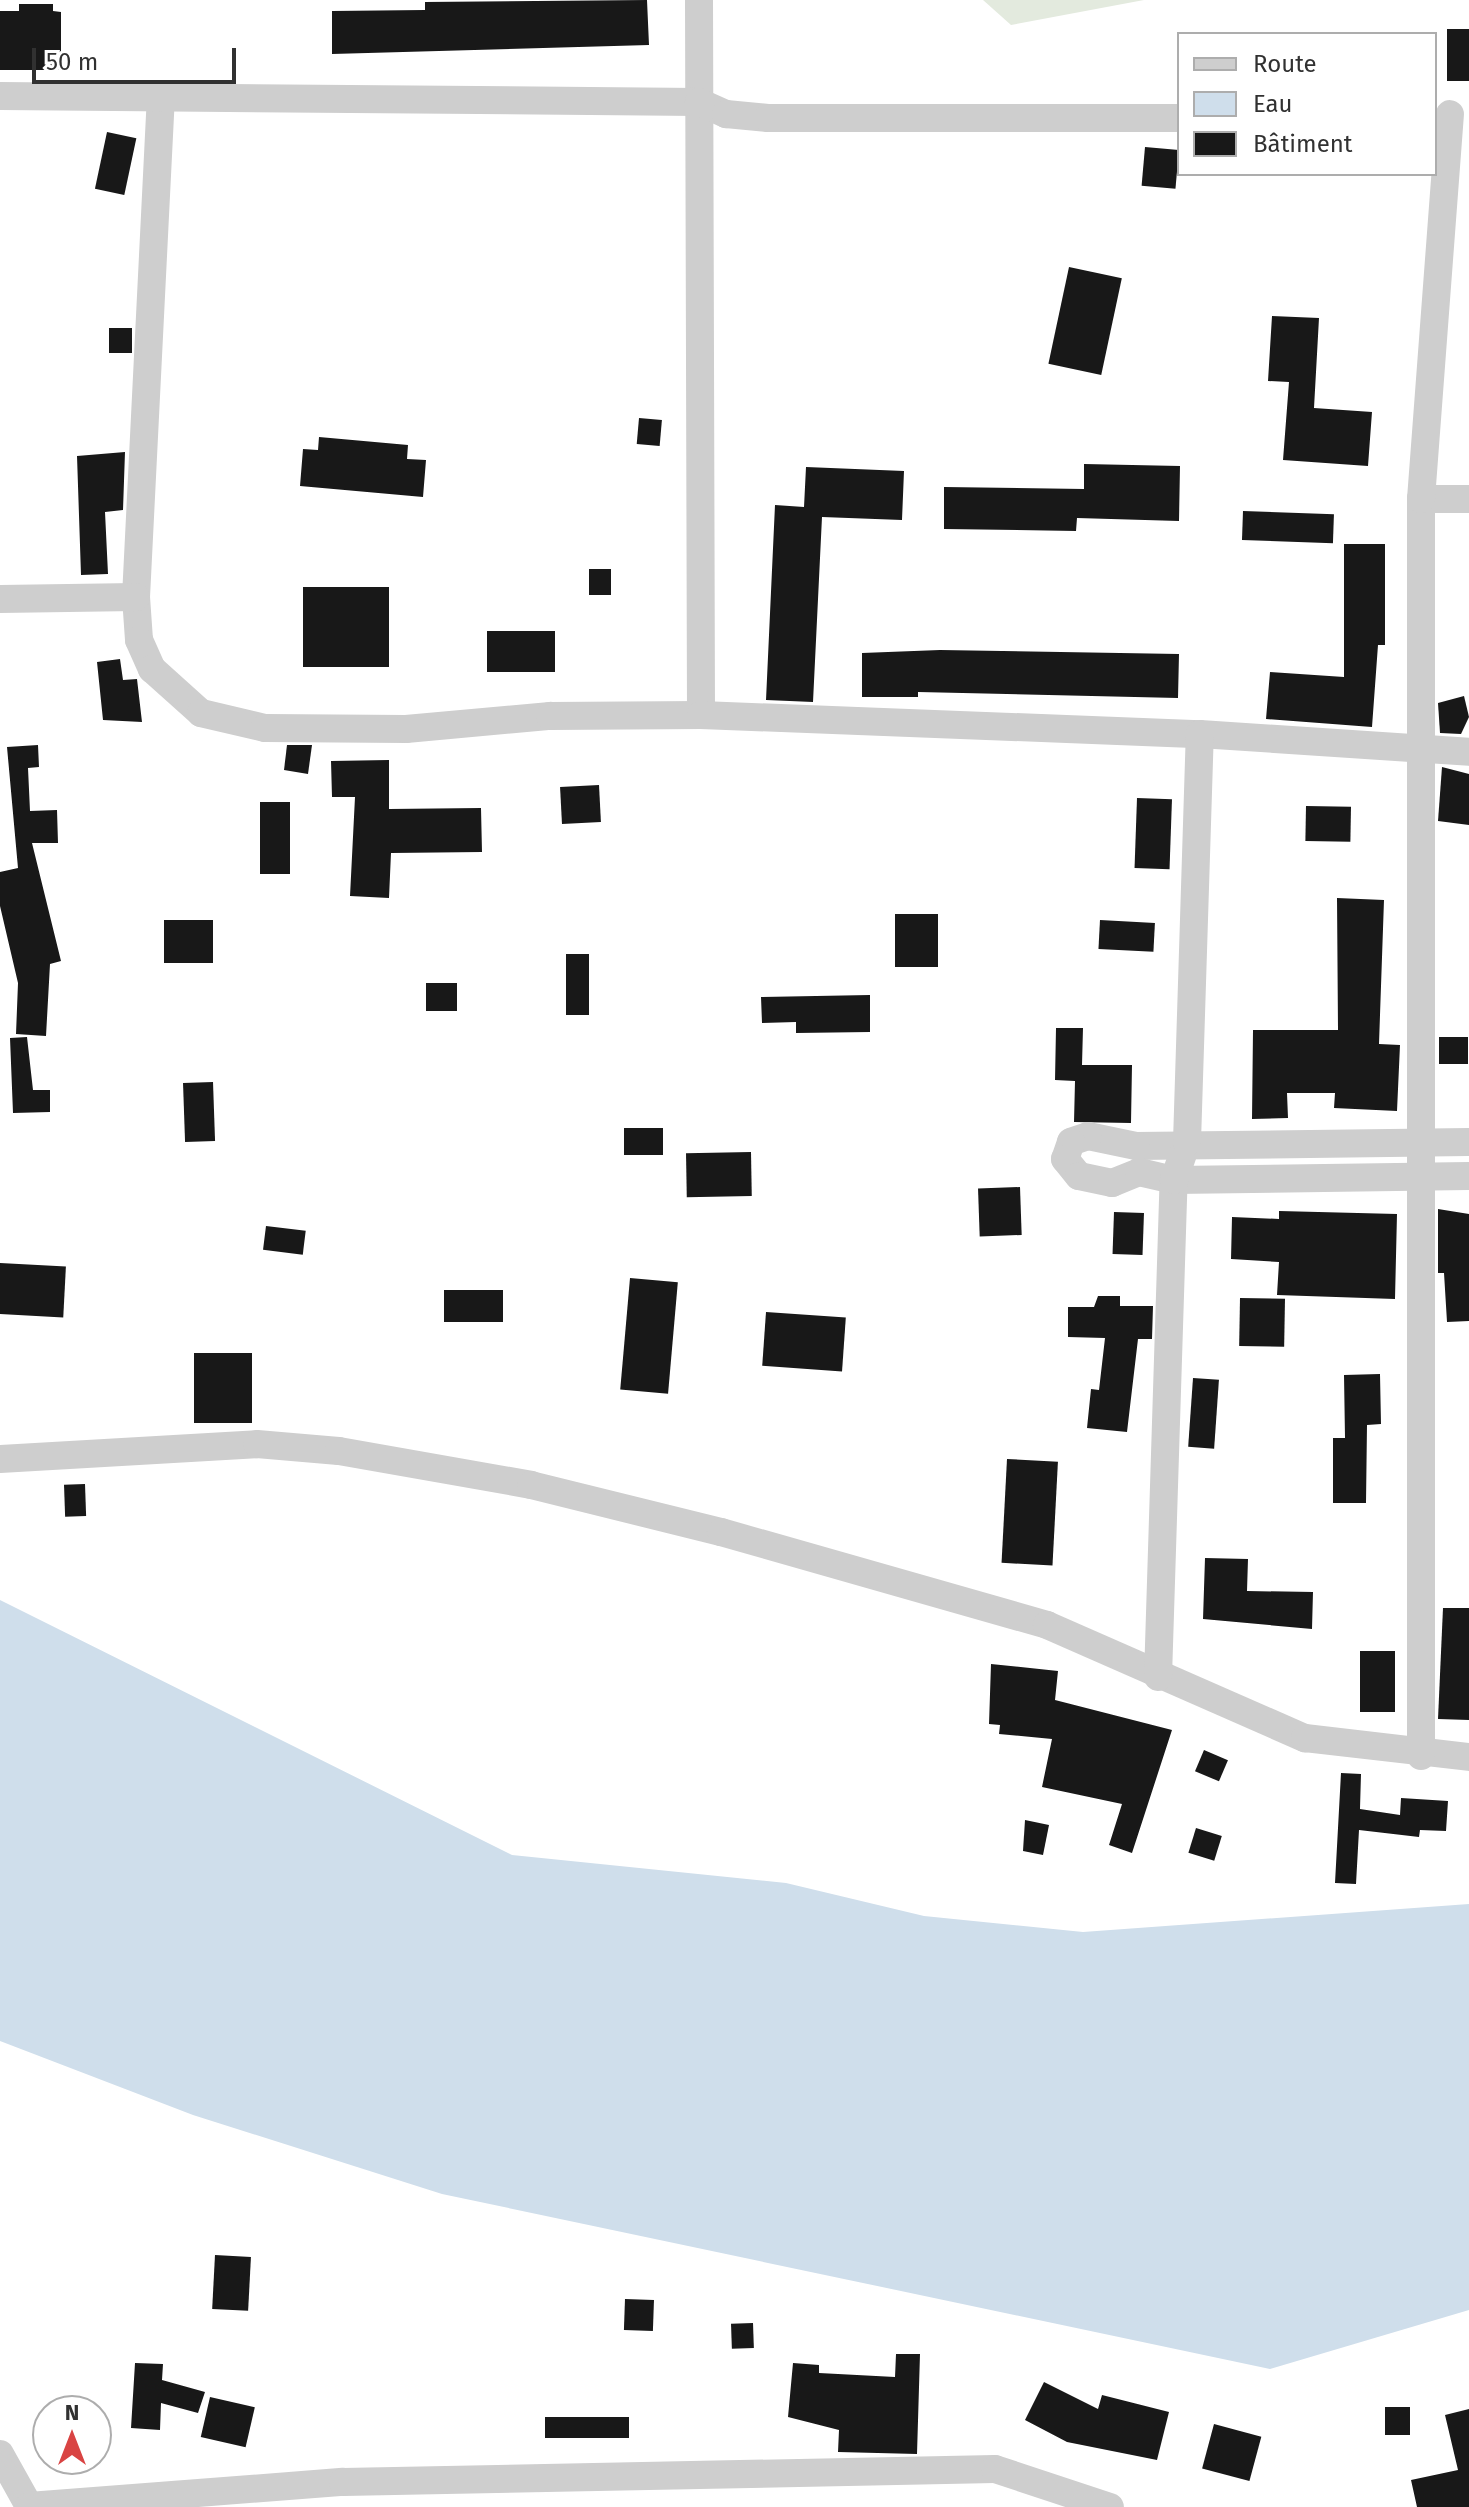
<!DOCTYPE html>
<html>
<head>
<meta charset="utf-8">
<style>
	body { margin:0 }
	#map { position:relative; width:1469px; height:2507px; overflow:hidden; background:#fff; font-family:"Fira Sans",sans-serif }
	div>[style] { position:absolute }
	.green>* { inset:0; background:#e3eade }
	.water>* { inset:0; background:#cfdeeb }
	.building>* { inset:0; background:#181818; transform-origin:0 0 }
	.street>* { height:28px; margin:-14px; padding:0 14px; transform-origin:14px; border-radius:14px; background:#cecece }
	span { translate:-50% -50%; white-space:nowrap; text-align:center; line-height:1.15; -webkit-text-stroke:8px #fff; paint-order:stroke }
	.legend { position:absolute; left:1177px; top:32px; width:260px; height:144px; box-sizing:border-box; background:#fff; border:2px solid #adadad; margin:0; padding:10px 14px; list-style:none; font-size:24px; color:#313131 }
	.legend li { display:flex; align-items:center; gap:16px; height:40px }
	.legend b { width:40px; border:2px solid #adadad }
	.north { position:absolute; left:32px; top:2395px; width:80px; height:80px; box-sizing:border-box; background:#fff; border:2px solid #adadad; border-radius:50%; rotate:0deg; font-size:22px; font-weight:700; line-height:32px; text-align:center; color:#313131 }
	.north::after { content:''; display:block; margin:auto; width:28px; height:36px; background:#d94443; clip-path:polygon(50% 0,100% 100%,50% 72%,0 100%) }
	.scale { position:absolute; left:32px; top:48px; width:204px; height:36px; box-sizing:border-box; border:4px solid #313131; border-top:0; padding-left:10px; font-size:24px; line-height:28px; white-space:nowrap; color:#313131; -webkit-text-stroke:6px #fff; paint-order:stroke }
</style>
</head>
<body>
<div id="map">
	<div class="green">
		<i style="clip-path:polygon(983px 0,1144px 0,1011px 25px)"></i>
	</div>
	<div class="water">
		<i style="clip-path:polygon(0 1600px,512px 1855px,786px 1883px,924px 1916px,1083px 1932px,1469px 1904px,1469px 2310px,1270px 2369px,442px 2194px,193px 2115px,0 2041px)"></i>
	</div>
	<div class="building">
		<i style="clip-path:polygon(647px 0,649px 45px,332px 54px,332px 11px,425px 10px,425px 2px)"></i>
		<i style="clip-path:polygon(19px 4px,53px 4px,53px 11px,61px 12px,61px 70px,0 70px,0 11px,19px 11px)"></i>
		<i style="left:1447px;top:29px;width:22px;height:52px"></i>
		<i style="left:107px;top:132px;width:30px;height:58px;rotate:12deg"></i>
		<i style="left:1145px;top:147px;width:34px;height:39px;rotate:5deg"></i>
		<i style="left:1069px;top:267px;width:54px;height:99px;rotate:12deg"></i>
		<i style="clip-path:polygon(1272px 316px,1319px 318px,1314px 408px,1372px 412px,1368px 466px,1283px 460px,1289px 382px,1268px 381px)"></i>
		<i style="left:109px;top:328px;width:23px;height:25px"></i>
		<i style="left:639px;top:418px;width:23px;height:26px;rotate:5deg"></i>
		<i style="clip-path:polygon(319px 437px,408px 445px,407px 459px,426px 460px,423px 497px,300px 486px,303px 449px,318px 450px)"></i>
		<i style="clip-path:polygon(125px 452px,123px 510px,105px 512px,108px 574px,81px 575px,77px 456px)"></i>
		<i style="clip-path:polygon(1084px 464px,1180px 466px,1179px 521px,1077px 518px,1076px 531px,944px 529px,944px 487px,1084px 489px)"></i>
		<i style="clip-path:polygon(806px 467px,904px 471px,902px 520px,822px 517px,813px 702px,766px 700px,775px 505px,804px 507px)"></i>
		<i style="left:1243px;top:511px;width:91px;height:29px;rotate:2deg"></i>
		<i style="clip-path:polygon(1344px 544px,1385px 544px,1385px 645px,1378px 645px,1372px 727px,1266px 719px,1270px 672px,1344px 677px)"></i>
		<i style="left:589px;top:569px;width:22px;height:26px"></i>
		<i style="left:303px;top:587px;width:86px;height:80px"></i>
		<i style="left:487px;top:631px;width:68px;height:41px"></i>
		<i style="clip-path:polygon(940px 650px,1179px 654px,1178px 698px,918px 692px,918px 697px,862px 697px,862px 653px)"></i>
		<i style="clip-path:polygon(120px 659px,123px 680px,137px 679px,142px 722px,103px 720px,97px 662px)"></i>
		<i style="clip-path:polygon(1464px 696px,1469px 717px,1461px 734px,1440px 733px,1438px 703px)"></i>
		<i style="clip-path:polygon(38px 745px,39px 767px,28px 768px,30px 811px,57px 810px,58px 843px,32px 843px,61px 961px,50px 964px,46px 1036px,16px 1034px,18px 983px,0 906px,0 872px,18px 868px,7px 747px)"></i>
		<i style="clip-path:polygon(287px 745px,312px 745px,308px 774px,284px 770px)"></i>
		<i style="clip-path:polygon(389px 760px,389px 809px,481px 808px,482px 852px,391px 853px,389px 898px,350px 896px,355px 797px,332px 797px,331px 761px)"></i>
		<i style="clip-path:polygon(1442px 767px,1469px 774px,1469px 825px,1438px 821px)"></i>
		<i style="left:599px;top:785px;width:37px;height:39px;rotate:87deg"></i>
		<i style="left:1137px;top:798px;width:35px;height:70px;rotate:2deg"></i>
		<i style="left:260px;top:802px;width:30px;height:72px"></i>
		<i style="left:1306px;top:806px;width:45px;height:35px;rotate:1deg"></i>
		<i style="clip-path:polygon(1337px 898px,1384px 900px,1379px 1044px,1400px 1045px,1397px 1111px,1334px 1108px,1335px 1093px,1287px 1093px,1288px 1118px,1252px 1119px,1253px 1030px,1338px 1030px)"></i>
		<i style="left:895px;top:914px;width:43px;height:53px"></i>
		<i style="left:164px;top:920px;width:49px;height:43px"></i>
		<i style="left:1100px;top:920px;width:55px;height:29px;rotate:3deg"></i>
		<i style="left:566px;top:954px;width:23px;height:61px"></i>
		<i style="left:426px;top:983px;width:31px;height:28px"></i>
		<i style="clip-path:polygon(870px 995px,870px 1032px,796px 1033px,796px 1022px,762px 1023px,761px 997px)"></i>
		<i style="clip-path:polygon(1056px 1028px,1083px 1028px,1082px 1065px,1132px 1065px,1131px 1123px,1074px 1122px,1075px 1081px,1055px 1080px)"></i>
		<i style="clip-path:polygon(27px 1037px,33px 1090px,50px 1090px,50px 1112px,13px 1113px,10px 1038px)"></i>
		<i style="left:1468px;top:1037px;width:27px;height:29px;rotate:90deg"></i>
		<i style="left:213px;top:1082px;width:59px;height:30px;rotate:88deg"></i>
		<i style="left:663px;top:1128px;width:27px;height:39px;rotate:90deg"></i>
		<i style="left:751px;top:1152px;width:44px;height:65px;rotate:89deg"></i>
		<i style="left:1020px;top:1187px;width:48px;height:42px;rotate:88deg"></i>
		<i style="clip-path:polygon(1438px 1209px,1469px 1214px,1469px 1321px,1447px 1322px,1444px 1273px,1438px 1273px)"></i>
		<i style="clip-path:polygon(1279px 1211px,1397px 1214px,1395px 1299px,1277px 1295px,1279px 1262px,1231px 1259px,1232px 1217px,1279px 1219px)"></i>
		<i style="left:1114px;top:1212px;width:30px;height:42px;rotate:2deg"></i>
		<i style="left:266px;top:1226px;width:40px;height:24px;rotate:7deg"></i>
		<i style="left:0;top:1263px;width:66px;height:51px;rotate:3deg"></i>
		<i style="left:630px;top:1278px;width:48px;height:112px;rotate:5deg"></i>
		<i style="left:444px;top:1290px;width:59px;height:32px"></i>
		<i style="clip-path:polygon(1098px 1296px,1120px 1296px,1120px 1306px,1153px 1306px,1152px 1339px,1138px 1339px,1127px 1432px,1087px 1428px,1091px 1389px,1099px 1390px,1105px 1338px,1068px 1337px,1068px 1307px,1094px 1307px)"></i>
		<i style="left:1240px;top:1298px;width:45px;height:48px;rotate:1deg"></i>
		<i style="left:766px;top:1312px;width:80px;height:54px;rotate:4deg"></i>
		<i style="left:194px;top:1353px;width:58px;height:70px"></i>
		<i style="clip-path:polygon(1380px 1374px,1381px 1424px,1367px 1425px,1366px 1503px,1333px 1503px,1333px 1438px,1345px 1438px,1344px 1375px)"></i>
		<i style="left:1193px;top:1378px;width:26px;height:69px;rotate:4deg"></i>
		<i style="left:1007px;top:1459px;width:51px;height:104px;rotate:3deg"></i>
		<i style="left:85px;top:1484px;width:32px;height:21px;rotate:88deg"></i>
		<i style="clip-path:polygon(1205px 1558px,1248px 1559px,1247px 1591px,1313px 1592px,1312px 1629px,1203px 1619px)"></i>
		<i style="clip-path:polygon(1443px 1608px,1469px 1608px,1469px 1720px,1438px 1719px)"></i>
		<i style="left:1360px;top:1651px;width:35px;height:61px"></i>
		<i style="clip-path:polygon(991px 1664px,1058px 1671px,1055px 1700px,1172px 1730px,1132px 1853px,1109px 1845px,1122px 1804px,1042px 1787px,1052px 1739px,999px 1734px,1000px 1725px,989px 1724px)"></i>
		<i style="left:1204px;top:1750px;width:26px;height:23px;rotate:23deg"></i>
		<i style="clip-path:polygon(1341px 1773px,1361px 1774px,1360px 1809px,1400px 1815px,1401px 1798px,1448px 1801px,1446px 1831px,1420px 1830px,1419px 1837px,1359px 1830px,1356px 1884px,1335px 1883px)"></i>
		<i style="clip-path:polygon(1025px 1820px,1049px 1825px,1043px 1855px,1023px 1851px)"></i>
		<i style="left:1196px;top:1828px;width:27px;height:26px;rotate:17deg"></i>
		<i style="left:215px;top:2255px;width:36px;height:54px;rotate:3deg"></i>
		<i style="left:625px;top:2299px;width:29px;height:31px;rotate:2deg"></i>
		<i style="left:753px;top:2323px;width:25px;height:22px;rotate:88deg"></i>
		<i style="clip-path:polygon(896px 2354px,920px 2354px,917px 2454px,838px 2452px,839px 2430px,788px 2417px,793px 2363px,819px 2365px,819px 2373px,895px 2377px)"></i>
		<i style="clip-path:polygon(135px 2363px,163px 2364px,162px 2380px,205px 2392px,198px 2413px,161px 2403px,160px 2430px,131px 2428px)"></i>
		<i style="clip-path:polygon(1044px 2382px,1098px 2409px,1102px 2395px,1169px 2412px,1157px 2460px,1067px 2442px,1025px 2420px)"></i>
		<i style="left:210px;top:2397px;width:46px;height:41px;rotate:13deg"></i>
		<i style="left:1385px;top:2407px;width:25px;height:28px"></i>
		<i style="clip-path:polygon(1469px 2409px,1469px 2507px,1417px 2507px,1411px 2480px,1458px 2470px,1445px 2415px)"></i>
		<i style="left:629px;top:2417px;width:21px;height:84px;rotate:90deg"></i>
		<i style="left:1214px;top:2424px;width:49px;height:46px;rotate:15deg"></i>
	</div>
	<div class="street">
		<i style="left:699px;top:0;width:715px;rotate:89.84deg"></i>
		<i style="left:161px;top:95px;width:503px;rotate:92.85deg"></i>
		<i style="left:136px;top:597px;width:43px;rotate:86deg"></i>
		<i style="left:139px;top:640px;width:32px;rotate:66deg"></i>
		<i style="left:152px;top:669px;width:66px;rotate:41.9deg"></i>
		<i style="left:201px;top:713px;width:66px;rotate:13.2deg"></i>
		<i style="left:265px;top:728px;width:141px;rotate:0.4deg"></i>
		<i style="left:406px;top:729px;width:145px;rotate:-5.2deg"></i>
		<i style="left:550px;top:716px;width:151px;rotate:-0.4deg"></i>
		<i style="left:701px;top:715px;width:499px;rotate:2.2deg"></i>
		<i style="left:1200px;top:734px;width:270px;rotate:3.8deg"></i>
		<i style="left:0;top:96px;width:699px;rotate:0.49deg"></i>
		<i style="left:699px;top:102px;width:30px;rotate:24deg"></i>
		<i style="left:726px;top:114px;width:42px;rotate:5.4deg"></i>
		<i style="left:768px;top:118px;width:411px"></i>
		<i style="left:1421px;top:499px;width:48px"></i>
		<i style="left:0;top:599px;width:136px;rotate:-0.8deg"></i>
		<i style="left:1469px;top:1142px;width:333px;rotate:179.3deg"></i>
		<i style="left:1136px;top:1146px;width:49px;rotate:-168.2deg"></i>
		<i style="left:1088px;top:1136px;width:18px;rotate:161deg"></i>
		<i style="left:1071px;top:1142px;width:18px;rotate:109deg"></i>
		<i style="left:1065px;top:1159px;width:22px;rotate:51deg"></i>
		<i style="left:1079px;top:1176px;width:34px;rotate:12deg"></i>
		<i style="left:1112px;top:1183px;width:29px;rotate:-22deg"></i>
		<i style="left:1139px;top:1172px;width:36px;rotate:13deg"></i>
		<i style="left:1174px;top:1180px;width:295px;rotate:-0.8deg"></i>
		<i style="left:0;top:1459px;width:257px;rotate:-3.3deg"></i>
		<i style="left:257px;top:1444px;width:82px;rotate:4.9deg"></i>
		<i style="left:339px;top:1451px;width:195px;rotate:10deg"></i>
		<i style="left:531px;top:1485px;width:196px;rotate:13.9deg"></i>
		<i style="left:721px;top:1532px;width:339px;rotate:15.9deg"></i>
		<i style="left:1047px;top:1625px;width:282px;rotate:23.7deg"></i>
		<i style="left:1305px;top:1738px;width:165px;rotate:6.6deg"></i>
		<i style="left:1158px;top:1677px;width:497px;rotate:-88.2deg"></i>
		<i style="left:1174px;top:1180px;width:40px;rotate:-71.1deg"></i>
		<i style="left:1187px;top:1142px;width:408px;rotate:-88.2deg"></i>
		<i style="left:1421px;top:1756px;width:1257px;rotate:-90deg"></i>
		<i style="left:1421px;top:499px;width:386px;rotate:-85.7deg"></i>
		<i style="left:0;top:2454px;width:60px;rotate:60.9deg"></i>
		<i style="left:29px;top:2506px;width:315px;rotate:-4.4deg"></i>
		<i style="left:343px;top:2482px;width:652px;rotate:-1.14deg"></i>
		<i style="left:995px;top:2469px;width:121px;rotate:18.3deg"></i>
	</div>
	<ul class="legend">
	<li><b style="height:10px;background:#cecece"></b>Route</li>
	<li><b style="height:22px;background:#cfdeeb"></b>Eau</li>
	<li><b style="height:22px;background:#181818"></b>Bâtiment</li>
	</ul>
	<div class="north">N</div>
	<div class="scale">50 m</div>
</div>
</body>
</html>
